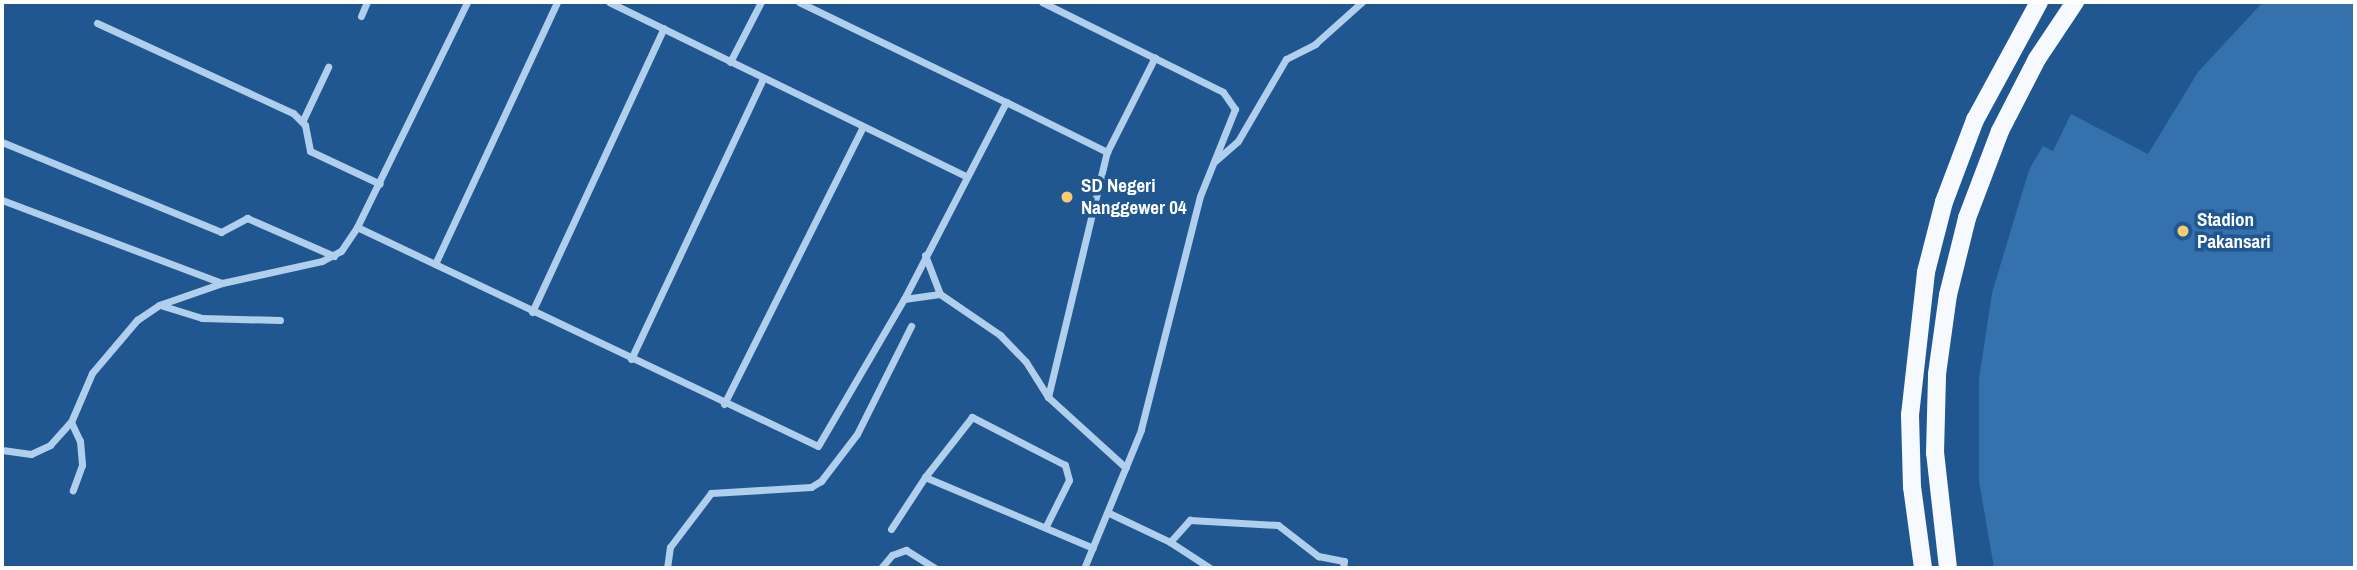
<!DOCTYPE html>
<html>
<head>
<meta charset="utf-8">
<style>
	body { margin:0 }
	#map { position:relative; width:2357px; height:570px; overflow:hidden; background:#205790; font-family:"Archivo Narrow",sans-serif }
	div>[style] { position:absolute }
	.green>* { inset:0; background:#3471ad }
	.street>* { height:7px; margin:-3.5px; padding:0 3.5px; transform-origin:3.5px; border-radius:3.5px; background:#b0cfed }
	.primary>* { height:18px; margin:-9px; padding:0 9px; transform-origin:9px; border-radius:9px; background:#f6faff }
	.dots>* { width:19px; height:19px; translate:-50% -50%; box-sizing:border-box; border:4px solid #205790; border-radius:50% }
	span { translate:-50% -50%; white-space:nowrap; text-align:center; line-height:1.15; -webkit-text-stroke:7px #205790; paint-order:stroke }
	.poi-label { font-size:19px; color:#fff; font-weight:700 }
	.left { translate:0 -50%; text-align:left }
	.frame { position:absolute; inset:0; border:4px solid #fff; pointer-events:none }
</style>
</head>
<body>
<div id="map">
	<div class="green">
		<i style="clip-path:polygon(2263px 2px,2355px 2px,2355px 568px,1994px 568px,1979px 481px,1979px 379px,1992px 293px,2029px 170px,2043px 146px,2053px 151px,2071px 114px,2148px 154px,2198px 72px)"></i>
	</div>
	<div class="street">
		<i style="left:609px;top:2px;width:397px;rotate:26deg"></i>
		<i style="left:799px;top:2px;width:230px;rotate:25.8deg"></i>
		<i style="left:1042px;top:2px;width:202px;rotate:26.4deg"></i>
		<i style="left:1223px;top:92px;width:21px;rotate:55deg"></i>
		<i style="left:1235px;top:109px;width:94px;rotate:111.9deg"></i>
		<i style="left:1200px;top:196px;width:241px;rotate:104.2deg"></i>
		<i style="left:1141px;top:430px;width:149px;rotate:112.4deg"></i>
		<i style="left:361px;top:16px;width:15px;rotate:-67deg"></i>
		<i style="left:97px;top:23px;width:216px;rotate:24.7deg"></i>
		<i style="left:293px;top:113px;width:17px;rotate:45deg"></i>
		<i style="left:305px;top:125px;width:26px;rotate:79deg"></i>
		<i style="left:310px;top:151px;width:77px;rotate:25.2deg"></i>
		<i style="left:730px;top:62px;width:68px;rotate:-62.7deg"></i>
		<i style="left:303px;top:120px;width:59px;rotate:-64.7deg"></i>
		<i style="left:2px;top:142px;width:237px;rotate:22.3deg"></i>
		<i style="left:221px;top:232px;width:30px;rotate:-28deg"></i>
		<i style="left:247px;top:218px;width:95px;rotate:23.6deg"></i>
		<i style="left:1215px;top:161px;width:30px;rotate:-41deg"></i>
		<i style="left:1238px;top:141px;width:95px;rotate:-59.7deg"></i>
		<i style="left:1286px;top:59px;width:33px;rotate:-27deg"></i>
		<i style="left:1315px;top:44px;width:63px;rotate:-41.8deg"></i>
		<i style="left:2px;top:200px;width:235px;rotate:20.7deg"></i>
		<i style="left:222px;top:283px;width:102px;rotate:-12.4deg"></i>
		<i style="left:322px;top:261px;width:21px;rotate:-28deg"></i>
		<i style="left:341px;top:251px;width:29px;rotate:-56deg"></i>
		<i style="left:357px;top:227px;width:250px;rotate:-63.9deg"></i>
		<i style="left:357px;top:227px;width:510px;rotate:25.41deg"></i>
		<i style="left:818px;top:446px;width:170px;rotate:-59.7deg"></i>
		<i style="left:904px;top:299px;width:222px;rotate:-62.6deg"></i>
		<i style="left:1006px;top:102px;width:113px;rotate:26.3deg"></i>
		<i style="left:925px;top:255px;width:42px;rotate:69deg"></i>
		<i style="left:435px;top:264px;width:289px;rotate:-65deg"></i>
		<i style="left:904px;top:299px;width:36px;rotate:-8deg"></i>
		<i style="left:940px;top:294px;width:73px;rotate:34.3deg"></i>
		<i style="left:1000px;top:335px;width:37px;rotate:46deg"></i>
		<i style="left:1026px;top:362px;width:41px;rotate:57.8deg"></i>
		<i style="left:1048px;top:397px;width:105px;rotate:42.3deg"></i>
		<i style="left:160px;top:305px;width:44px;rotate:17.2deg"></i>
		<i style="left:202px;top:318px;width:78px;rotate:1.5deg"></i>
		<i style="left:532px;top:312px;width:313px;rotate:-65.1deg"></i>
		<i style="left:631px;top:359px;width:310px;rotate:-64.8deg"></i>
		<i style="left:1048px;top:397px;width:252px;rotate:-76.5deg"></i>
		<i style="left:1107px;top:152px;width:106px;rotate:-63.2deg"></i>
		<i style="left:724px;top:404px;width:309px;rotate:-63.4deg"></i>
		<i style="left:71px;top:422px;width:21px;rotate:65deg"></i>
		<i style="left:80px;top:441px;width:24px;rotate:85deg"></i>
		<i style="left:82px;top:465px;width:27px;rotate:110deg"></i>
		<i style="left:2px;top:450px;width:29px;rotate:8deg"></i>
		<i style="left:31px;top:454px;width:21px;rotate:-25deg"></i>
		<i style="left:50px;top:445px;width:31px;rotate:-48deg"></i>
		<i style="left:71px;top:422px;width:53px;rotate:-66.8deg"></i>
		<i style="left:92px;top:373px;width:70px;rotate:-49.7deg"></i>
		<i style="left:137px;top:320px;width:27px;rotate:-34deg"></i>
		<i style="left:159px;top:305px;width:67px;rotate:-19.2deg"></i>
		<i style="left:1109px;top:513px;width:68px;rotate:25.4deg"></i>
		<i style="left:1170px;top:542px;width:48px;rotate:33deg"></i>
		<i style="left:1046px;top:526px;width:51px;rotate:-63.4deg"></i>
		<i style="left:1069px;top:480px;width:16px;rotate:-105deg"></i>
		<i style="left:1065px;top:465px;width:105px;rotate:-152.7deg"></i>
		<i style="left:972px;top:417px;width:76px;rotate:128.1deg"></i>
		<i style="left:925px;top:477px;width:182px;rotate:22.9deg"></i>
		<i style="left:891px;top:529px;width:62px;rotate:-56.8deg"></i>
		<i style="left:1170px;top:542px;width:30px;rotate:-48deg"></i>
		<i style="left:1190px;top:520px;width:88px;rotate:3.3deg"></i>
		<i style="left:1278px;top:525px;width:51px;rotate:37.8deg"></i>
		<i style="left:1318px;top:556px;width:26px;rotate:11deg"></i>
		<i style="left:1344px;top:561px;width:7px;rotate:98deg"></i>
		<i style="left:667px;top:568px;width:21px;rotate:-82deg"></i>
		<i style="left:670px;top:547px;width:68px;rotate:-52.8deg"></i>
		<i style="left:711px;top:493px;width:100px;rotate:-3.4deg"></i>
		<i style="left:811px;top:487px;width:12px;rotate:-31deg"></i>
		<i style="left:821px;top:481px;width:59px;rotate:-52.5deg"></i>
		<i style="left:857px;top:434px;width:121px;rotate:-63.4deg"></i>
		<i style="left:881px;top:568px;width:17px;rotate:-50deg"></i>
		<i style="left:892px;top:555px;width:15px;rotate:-20deg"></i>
		<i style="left:906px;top:550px;width:34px;rotate:32deg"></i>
	</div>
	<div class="primary">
		<i style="left:1923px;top:568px;width:82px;rotate:-97.7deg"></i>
		<i style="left:1912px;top:487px;width:72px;rotate:-91.6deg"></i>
		<i style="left:1910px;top:415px;width:144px;rotate:-83.6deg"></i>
		<i style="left:1926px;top:272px;width:72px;rotate:-75.6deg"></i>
		<i style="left:1944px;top:202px;width:88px;rotate:-69.3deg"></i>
		<i style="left:1975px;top:120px;width:134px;rotate:-61.5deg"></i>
		<i style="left:1948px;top:568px;width:116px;rotate:-96.4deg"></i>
		<i style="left:1935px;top:453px;width:79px;rotate:-88.5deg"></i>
		<i style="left:1937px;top:374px;width:80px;rotate:-82.1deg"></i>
		<i style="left:1948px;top:295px;width:79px;rotate:-76.1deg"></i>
		<i style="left:1967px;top:218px;width:93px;rotate:-69.2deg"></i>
		<i style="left:2000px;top:131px;width:81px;rotate:-62.8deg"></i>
		<i style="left:2037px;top:59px;width:69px;rotate:-56.3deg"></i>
	</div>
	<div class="dots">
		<i style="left:1067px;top:197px;background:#facb71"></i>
		<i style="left:2183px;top:231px;background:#facb71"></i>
	</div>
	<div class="poi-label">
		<span class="left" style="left:1081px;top:197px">SD Negeri<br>Nanggewer 04</span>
		<span class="left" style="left:2197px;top:231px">Stadion<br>Pakansari</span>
	</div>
	<div class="frame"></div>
</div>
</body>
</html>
